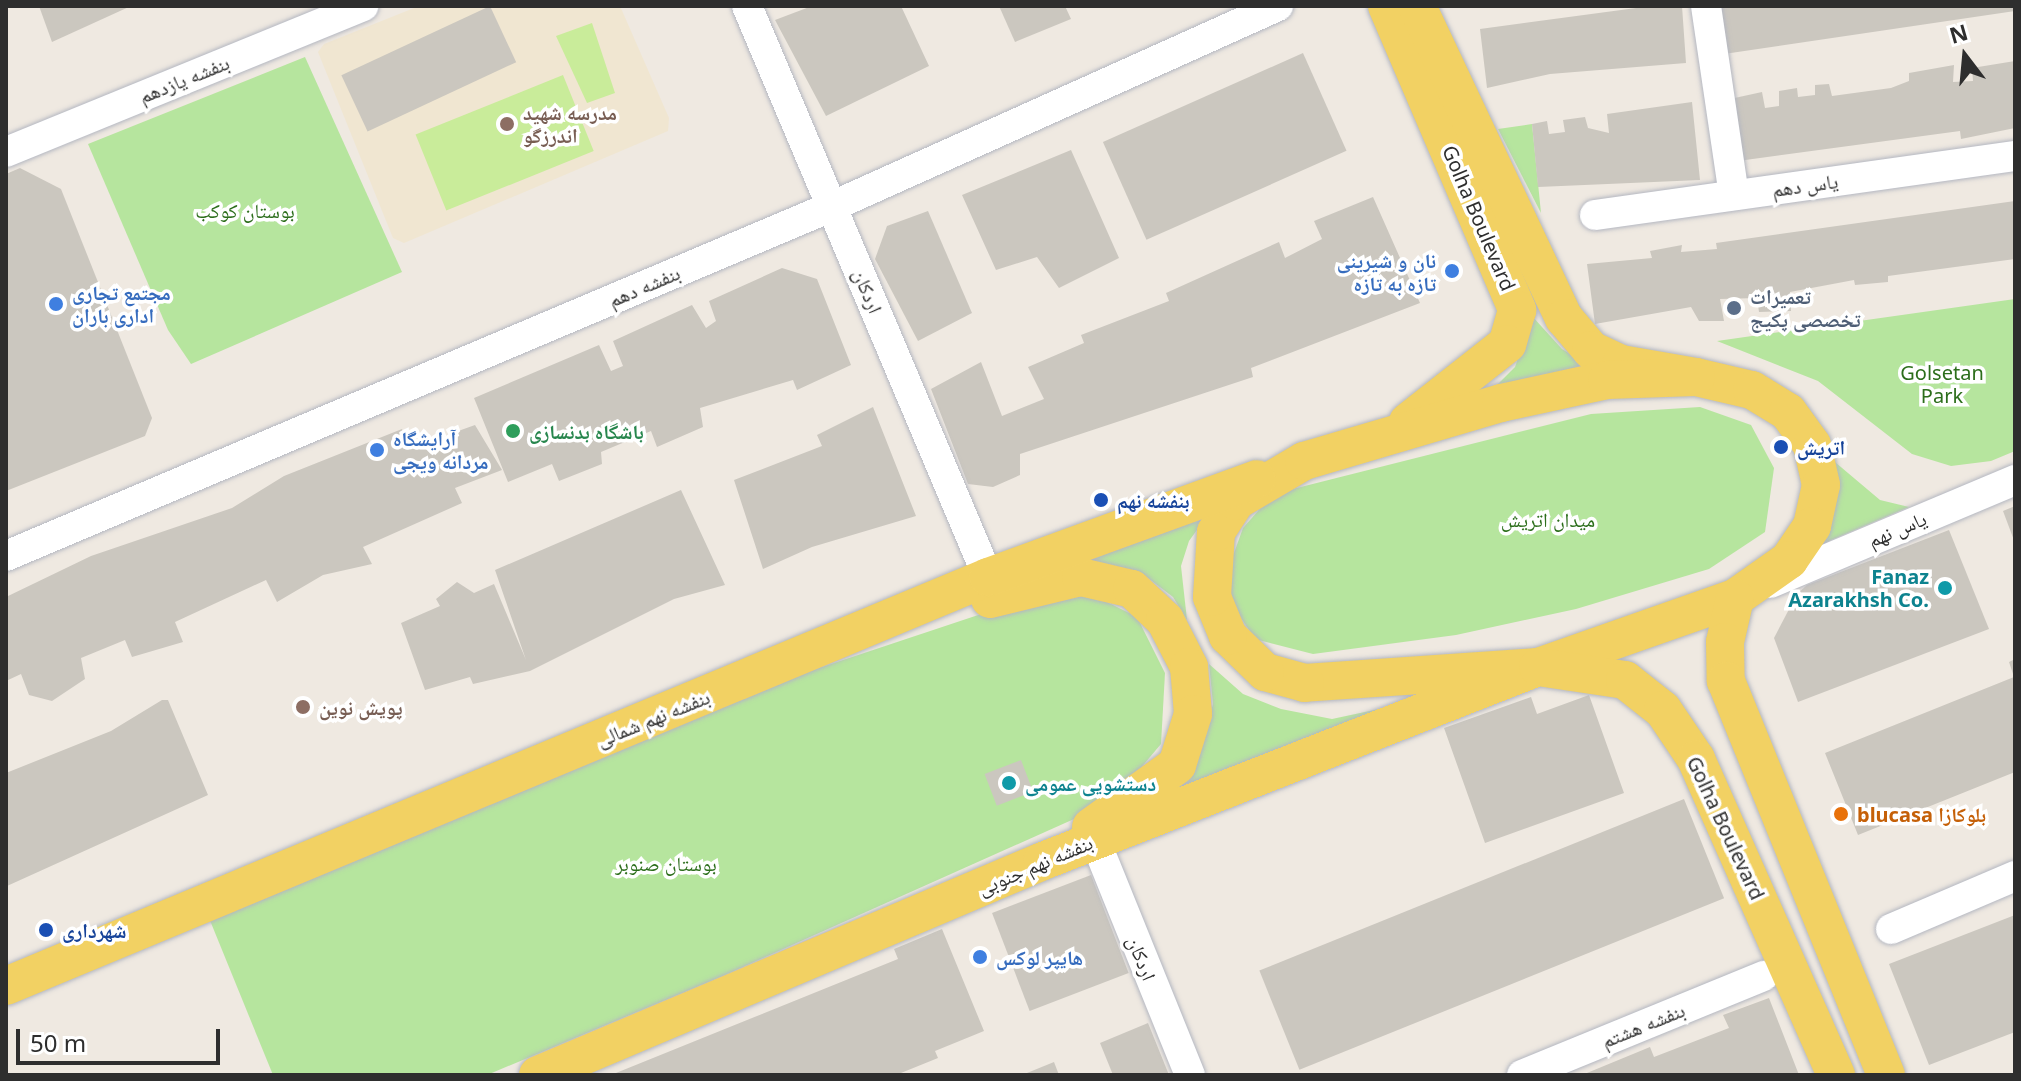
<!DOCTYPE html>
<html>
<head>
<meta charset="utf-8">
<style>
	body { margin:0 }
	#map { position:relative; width:2021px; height:1081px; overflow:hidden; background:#efe9e1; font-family:"Noto Sans","Noto Naskh Arabic",sans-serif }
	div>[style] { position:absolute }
	.education>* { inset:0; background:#f0e6d1 }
	.green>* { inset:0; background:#b6e59e }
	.pitch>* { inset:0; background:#c9ec9a; transform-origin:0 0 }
	.building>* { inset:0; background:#cbc7bf; transform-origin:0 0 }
	.roads { filter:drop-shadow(0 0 2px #b4b7c1) drop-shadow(0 0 2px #b4b7c1) }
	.minor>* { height:30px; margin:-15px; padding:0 15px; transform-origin:15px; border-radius:15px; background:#fff }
	.major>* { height:38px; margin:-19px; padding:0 19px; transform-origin:19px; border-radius:19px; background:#f2d163 }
	.dots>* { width:22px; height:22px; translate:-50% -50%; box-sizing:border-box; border:4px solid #fff; border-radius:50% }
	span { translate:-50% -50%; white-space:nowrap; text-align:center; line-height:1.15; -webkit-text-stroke:7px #fff; paint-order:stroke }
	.street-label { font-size:20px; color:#2e2e2e }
	.education-label { font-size:20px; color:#785e54; font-weight:700 }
	.left { translate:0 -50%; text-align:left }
	.park-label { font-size:20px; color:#2c6e1b }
	.shop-label { font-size:20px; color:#366cbe; font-weight:700 }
	.right { translate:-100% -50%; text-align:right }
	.service-label { font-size:20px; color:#4e5e75; font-weight:700 }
	.leisure-label { font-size:20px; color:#27864d; font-weight:700 }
	.transit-label { font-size:20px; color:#164399; font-weight:700 }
	.culture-label { font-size:20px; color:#0d838f; font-weight:700 }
	.food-label { font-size:20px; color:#c56008; font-weight:700 }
	.frame { position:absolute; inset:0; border:8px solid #2e2e2e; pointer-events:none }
	.north { position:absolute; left:1925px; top:16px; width:80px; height:80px; -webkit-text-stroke:6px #fff; paint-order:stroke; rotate:344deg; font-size:22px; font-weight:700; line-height:32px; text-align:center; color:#2e2e2e }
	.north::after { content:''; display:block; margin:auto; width:28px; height:36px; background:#2e2e2e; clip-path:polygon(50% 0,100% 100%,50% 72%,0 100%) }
	.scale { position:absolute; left:16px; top:1029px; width:204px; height:36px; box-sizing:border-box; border:4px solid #2e2e2e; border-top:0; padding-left:10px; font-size:24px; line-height:28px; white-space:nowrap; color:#2e2e2e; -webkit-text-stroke:6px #fff; paint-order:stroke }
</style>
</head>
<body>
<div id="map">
	<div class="education">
		<i style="clip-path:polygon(419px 6px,620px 6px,669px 118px,668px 131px,404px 243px,393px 238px,318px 52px,324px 44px)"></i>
	</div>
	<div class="green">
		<i style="clip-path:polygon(305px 57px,402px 272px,191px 364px,168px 330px,88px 144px)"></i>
		<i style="clip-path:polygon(1532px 124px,1541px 213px,1498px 129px)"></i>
		<i style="clip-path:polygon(2015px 299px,2015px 451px,1991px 461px,1951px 466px,1912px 454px,1818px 381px,1717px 341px)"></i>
		<i style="clip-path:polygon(1532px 316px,1562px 349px,1594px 369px,1490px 392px,1515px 367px)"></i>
		<i style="clip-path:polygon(1700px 407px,1751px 425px,1774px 468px,1765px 532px,1709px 569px,1576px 609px,1456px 635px,1313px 654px,1255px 639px,1237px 612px,1225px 578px,1243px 528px,1273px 494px,1591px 414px)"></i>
		<i style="clip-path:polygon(1829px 457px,1880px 500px,1909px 507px,1817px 546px)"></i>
		<i style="clip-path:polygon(1210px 512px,1189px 541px,1181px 566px,1187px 620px,1173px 597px,1148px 578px,1118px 568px,1075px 565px)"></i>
		<i style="clip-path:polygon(1091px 594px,1137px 617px,1165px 673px,1161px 744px,1112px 802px,725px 975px,487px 1075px,273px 1075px,209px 918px,747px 692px,1026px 599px)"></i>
		<i style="clip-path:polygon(1209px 664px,1243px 694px,1281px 709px,1332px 719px,1393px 706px,1162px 797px,1202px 746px,1213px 704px)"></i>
	</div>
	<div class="pitch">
		<i style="clip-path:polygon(592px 23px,615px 93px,587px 103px,556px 36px)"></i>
		<i style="left:563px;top:75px;width:82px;height:159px;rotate:68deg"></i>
	</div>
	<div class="building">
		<i style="clip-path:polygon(39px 6px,131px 6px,52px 42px)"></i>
		<i style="left:490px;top:6px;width:62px;height:164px;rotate:65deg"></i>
		<i style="clip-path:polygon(812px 6px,901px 6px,929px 66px,826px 116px,775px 20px)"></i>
		<i style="clip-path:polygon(999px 6px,1065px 6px,1071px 19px,1015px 42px)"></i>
		<i style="clip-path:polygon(1651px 6px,1682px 6px,1686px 63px,1550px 74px,1487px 88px,1480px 29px)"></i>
		<i style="clip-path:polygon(1718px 6px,2015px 6px,2015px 11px,1724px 54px)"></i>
		<i style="left:1303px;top:53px;width:107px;height:219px;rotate:66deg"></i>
		<i style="clip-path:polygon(2015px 61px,2015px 128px,1961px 139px,1960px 131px,1738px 161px,1730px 99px,1762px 92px,1765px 108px,1779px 106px,1779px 91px,1797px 88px,1798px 97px,1815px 95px,1815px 85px,1829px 84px,1832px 96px,1891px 88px,1909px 81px,1909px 73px,1954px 65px,1953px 82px,1973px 81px,1972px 68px)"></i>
		<i style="clip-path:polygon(1692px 102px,1700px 180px,1538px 187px,1532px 124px,1547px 121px,1549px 134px,1565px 132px,1563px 120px,1585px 117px,1588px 128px,1609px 133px,1607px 114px)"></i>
		<i style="clip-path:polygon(1071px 150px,1119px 258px,1059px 288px,1037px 257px,996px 270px,962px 195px)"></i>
		<i style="clip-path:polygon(20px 168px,61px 189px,152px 418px,145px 436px,6px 491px,6px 174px)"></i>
		<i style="clip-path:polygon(1373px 197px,1420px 303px,1251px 368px,1253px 377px,1020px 454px,1020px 475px,993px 487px,968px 484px,931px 389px,981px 362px,1002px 416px,1044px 399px,1028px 367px,1084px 343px,1081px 335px,1169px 301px,1166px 293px,1279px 242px,1285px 258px,1322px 239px,1314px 221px)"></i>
		<i style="clip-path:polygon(2015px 201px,2015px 259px,1888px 276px,1888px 282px,1855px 285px,1854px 280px,1790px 292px,1791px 311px,1759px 312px,1757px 298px,1720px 299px,1724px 321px,1699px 321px,1691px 307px,1595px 324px,1587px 264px,1652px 258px,1650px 251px,1682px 245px,1681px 252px,1717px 249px,1716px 243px)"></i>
		<i style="clip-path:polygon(928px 211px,972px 313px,918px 341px,875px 259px,887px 226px)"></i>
		<i style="clip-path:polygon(782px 268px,817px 279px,851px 365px,797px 390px,793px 380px,700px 408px,703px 427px,657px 447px,651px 431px,601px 452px,602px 464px,559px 481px,552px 464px,508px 482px,474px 398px,599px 345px,611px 371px,623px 366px,613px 341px,692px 305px,706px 328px,716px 321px,709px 301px)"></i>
		<i style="clip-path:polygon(873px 407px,916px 516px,812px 547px,763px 569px,734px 480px,822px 446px,817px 435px)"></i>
		<i style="clip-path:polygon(475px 425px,502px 470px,455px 488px,462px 503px,363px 547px,372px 564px,323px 575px,277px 602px,266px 580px,175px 622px,183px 642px,132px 657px,125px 640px,81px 658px,85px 679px,52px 701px,29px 695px,21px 674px,6px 681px,6px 597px,91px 556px,232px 508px,284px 476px,402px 429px,408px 449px)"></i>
		<i style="clip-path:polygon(681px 490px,725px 585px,674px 599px,530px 671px,473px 684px,470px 677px,425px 690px,401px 623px,440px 606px,436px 599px,457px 582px,474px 593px,494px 584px,526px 660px,495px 570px)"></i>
		<i style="clip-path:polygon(2015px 506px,2015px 543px,2003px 511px)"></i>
		<i style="clip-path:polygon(1949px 530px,1989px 629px,1798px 702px,1774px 638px,1797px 594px,1807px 585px)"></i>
		<i style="clip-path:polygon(2015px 659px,2015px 772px,1858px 835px,1825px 753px,2014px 677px,2009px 662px)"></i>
		<i style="clip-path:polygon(1589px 695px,1624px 793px,1485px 843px,1444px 728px,1531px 697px,1537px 714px)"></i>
		<i style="clip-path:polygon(162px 700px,168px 700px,208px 795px,7px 886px,6px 773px,111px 731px)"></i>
		<i style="left:1021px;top:760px;width:34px;height:39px;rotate:69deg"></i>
		<i style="left:1684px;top:799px;width:107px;height:458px;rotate:68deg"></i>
		<i style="left:1091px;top:875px;width:105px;height:106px;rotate:69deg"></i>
		<i style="clip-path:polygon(2015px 915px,2015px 1032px,1929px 1065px,1889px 964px)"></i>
		<i style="clip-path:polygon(942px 929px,984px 1031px,935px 1051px,938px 1058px,896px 1075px,611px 1075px,898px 959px,894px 949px)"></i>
		<i style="clip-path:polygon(1769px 998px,1799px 1075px,1582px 1075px,1650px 1047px,1654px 1057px,1729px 1028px,1723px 1015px)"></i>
		<i style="clip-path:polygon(1148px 1023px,1169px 1075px,1113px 1075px,1100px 1043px)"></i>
		<i style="clip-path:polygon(1054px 1062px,1059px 1075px,1022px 1075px)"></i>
	</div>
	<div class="roads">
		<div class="minor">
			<i style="left:747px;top:6px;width:620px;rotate:67.12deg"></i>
			<i style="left:1706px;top:6px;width:191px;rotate:81.6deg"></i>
			<i style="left:6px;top:152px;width:386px;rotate:-22.2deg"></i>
			<i style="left:1595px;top:215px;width:424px;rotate:-8deg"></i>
			<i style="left:6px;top:556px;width:898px;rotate:-22.94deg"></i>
			<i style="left:833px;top:206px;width:488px;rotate:-24.2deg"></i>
			<i style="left:1770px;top:583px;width:266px;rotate:-22.8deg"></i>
			<i style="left:1095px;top:840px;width:253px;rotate:68deg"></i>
			<i style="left:1891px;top:929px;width:135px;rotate:-23.1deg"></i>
			<i style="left:1522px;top:1075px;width:261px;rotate:-22.3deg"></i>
		</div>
		<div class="major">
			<i style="left:1387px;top:6px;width:331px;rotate:66.8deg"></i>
			<i style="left:1517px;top:310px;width:35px;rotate:106deg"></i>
			<i style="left:1507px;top:344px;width:126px;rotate:141.8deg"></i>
			<i style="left:1417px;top:6px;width:345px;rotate:64.8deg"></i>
			<i style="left:1564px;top:318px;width:42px;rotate:49.8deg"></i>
			<i style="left:1591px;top:350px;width:33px;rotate:25deg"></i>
			<i style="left:1621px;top:364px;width:76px;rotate:9.8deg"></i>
			<i style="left:1696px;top:377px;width:57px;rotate:13.1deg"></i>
			<i style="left:1752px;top:390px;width:42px;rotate:31.4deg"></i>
			<i style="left:1788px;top:412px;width:41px;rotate:54deg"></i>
			<i style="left:1812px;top:445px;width:41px;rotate:77.3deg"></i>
			<i style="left:1821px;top:485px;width:42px;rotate:102.4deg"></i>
			<i style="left:1812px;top:526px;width:41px;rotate:124.1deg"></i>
			<i style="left:1789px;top:560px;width:66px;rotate:144.9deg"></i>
			<i style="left:1735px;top:598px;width:209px;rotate:160.7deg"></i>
			<i style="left:1538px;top:667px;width:234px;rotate:176.1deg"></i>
			<i style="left:1305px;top:683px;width:41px;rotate:-164.6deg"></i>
			<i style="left:1265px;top:672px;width:52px;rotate:-135.8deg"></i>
			<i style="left:1228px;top:636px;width:42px;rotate:-112.3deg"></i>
			<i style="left:1212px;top:597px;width:65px;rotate:-86.5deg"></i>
			<i style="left:1216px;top:532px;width:37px;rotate:-57deg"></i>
			<i style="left:1236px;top:501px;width:79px;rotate:-30.5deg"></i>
			<i style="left:1304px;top:461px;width:205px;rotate:-16.4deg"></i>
			<i style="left:1501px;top:403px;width:108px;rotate:-12.2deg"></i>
			<i style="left:1607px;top:380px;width:89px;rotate:-1.9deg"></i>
			<i style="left:1735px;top:598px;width:45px;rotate:102.8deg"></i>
			<i style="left:1725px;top:642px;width:39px;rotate:89deg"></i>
			<i style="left:1726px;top:681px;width:425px;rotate:67.9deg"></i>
			<i style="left:990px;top:599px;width:94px;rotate:-13.6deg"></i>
			<i style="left:1081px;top:577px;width:52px;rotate:13.2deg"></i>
			<i style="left:1132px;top:589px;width:45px;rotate:43.2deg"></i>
			<i style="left:1165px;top:620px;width:53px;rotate:62.9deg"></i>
			<i style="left:1189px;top:667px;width:47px;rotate:85.1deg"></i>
			<i style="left:1193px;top:714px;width:53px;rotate:107.4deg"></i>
			<i style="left:1177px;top:765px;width:106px;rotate:144.2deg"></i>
			<i style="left:6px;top:986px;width:1064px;rotate:-22.61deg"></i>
			<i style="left:988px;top:577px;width:286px;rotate:-20deg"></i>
			<i style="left:538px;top:1075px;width:548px;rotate:-22.97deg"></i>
			<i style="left:1043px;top:861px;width:532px;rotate:-21.4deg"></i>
			<i style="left:1538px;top:667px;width:88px;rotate:8.5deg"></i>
			<i style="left:1625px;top:680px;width:48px;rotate:38.3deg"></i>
			<i style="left:1663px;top:710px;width:59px;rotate:56deg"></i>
			<i style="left:1696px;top:759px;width:346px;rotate:66.1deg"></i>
		</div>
	</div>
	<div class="dots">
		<i style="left:507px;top:124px;background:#8d6e63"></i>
		<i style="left:1452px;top:271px;background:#3f7fe0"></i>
		<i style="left:56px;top:304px;background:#3f7fe0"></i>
		<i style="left:1734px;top:308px;background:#5c6f8a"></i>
		<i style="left:513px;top:431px;background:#2e9e5b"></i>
		<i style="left:1781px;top:447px;background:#1a4fb4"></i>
		<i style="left:377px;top:450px;background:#3f7fe0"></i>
		<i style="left:1101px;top:500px;background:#1a4fb4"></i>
		<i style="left:1945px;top:588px;background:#0f9aa8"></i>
		<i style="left:303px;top:707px;background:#8d6e63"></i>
		<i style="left:1009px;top:783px;background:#0f9aa8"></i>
		<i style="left:1841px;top:814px;background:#e8710a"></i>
		<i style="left:46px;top:930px;background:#1a4fb4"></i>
		<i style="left:980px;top:957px;background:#3f7fe0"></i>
	</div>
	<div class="street-label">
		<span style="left:184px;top:79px;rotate:-22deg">بنفشه یازدهم</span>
		<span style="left:1805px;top:185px;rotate:-8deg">یاس دهم</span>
		<span style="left:1479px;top:218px;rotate:67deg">Golha Boulevard</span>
		<span style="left:644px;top:286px;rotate:-23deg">بنفشه دهم</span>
		<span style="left:868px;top:291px;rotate:67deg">اردکان</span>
		<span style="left:1897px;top:529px;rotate:-23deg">یاس نهم</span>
		<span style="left:653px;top:718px;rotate:-22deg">بنفشه نهم شمالی</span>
		<span style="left:1726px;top:828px;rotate:65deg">Golha Boulevard</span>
		<span style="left:1035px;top:865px;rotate:-23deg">بنفشه نهم جنوبی</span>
		<span style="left:1142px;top:958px;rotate:68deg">اردکان</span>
		<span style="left:1643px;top:1025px;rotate:-22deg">بنفشه هشتم</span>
	</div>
	<div class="education-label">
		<span class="left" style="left:523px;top:124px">مدرسه شهید<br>اندرزگو</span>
		<span class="left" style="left:319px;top:707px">پویش نوین</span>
	</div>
	<div class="park-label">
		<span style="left:245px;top:210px">بوستان کوکب</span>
		<span style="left:1942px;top:384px">Golsetan<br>Park</span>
		<span style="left:1548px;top:519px">میدان اتریش</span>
		<span style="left:666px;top:863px">بوستان صنوبر</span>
	</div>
	<div class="shop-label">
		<span class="right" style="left:1436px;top:272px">نان و شیرینی<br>تازه به تازه</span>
		<span class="left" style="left:72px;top:304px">مجتمع تجاری<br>اداری باران</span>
		<span class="left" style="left:393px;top:450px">آرایشگاه<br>مردانه ویجی</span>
		<span class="left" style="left:996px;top:957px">هایپر لوکس</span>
	</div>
	<div class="service-label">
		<span class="left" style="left:1750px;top:308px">تعمیرات<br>تخصصی پکیج</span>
	</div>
	<div class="leisure-label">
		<span class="left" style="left:529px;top:431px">باشگاه بدنسازی</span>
	</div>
	<div class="transit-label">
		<span class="left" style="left:1797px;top:447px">اتریش</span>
		<span class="left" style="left:1117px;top:500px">بنفشه نهم</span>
		<span class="left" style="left:62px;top:930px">شهرداری</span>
	</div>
	<div class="culture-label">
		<span class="right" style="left:1929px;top:588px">Fanaz<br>Azarakhsh Co.</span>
		<span class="left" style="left:1025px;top:783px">دستشویی عمومی</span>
	</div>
	<div class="food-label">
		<span class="left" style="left:1857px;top:814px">blucasa بلوکازا</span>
	</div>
	<div class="frame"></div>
	<div class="north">N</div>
	<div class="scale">50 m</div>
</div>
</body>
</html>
